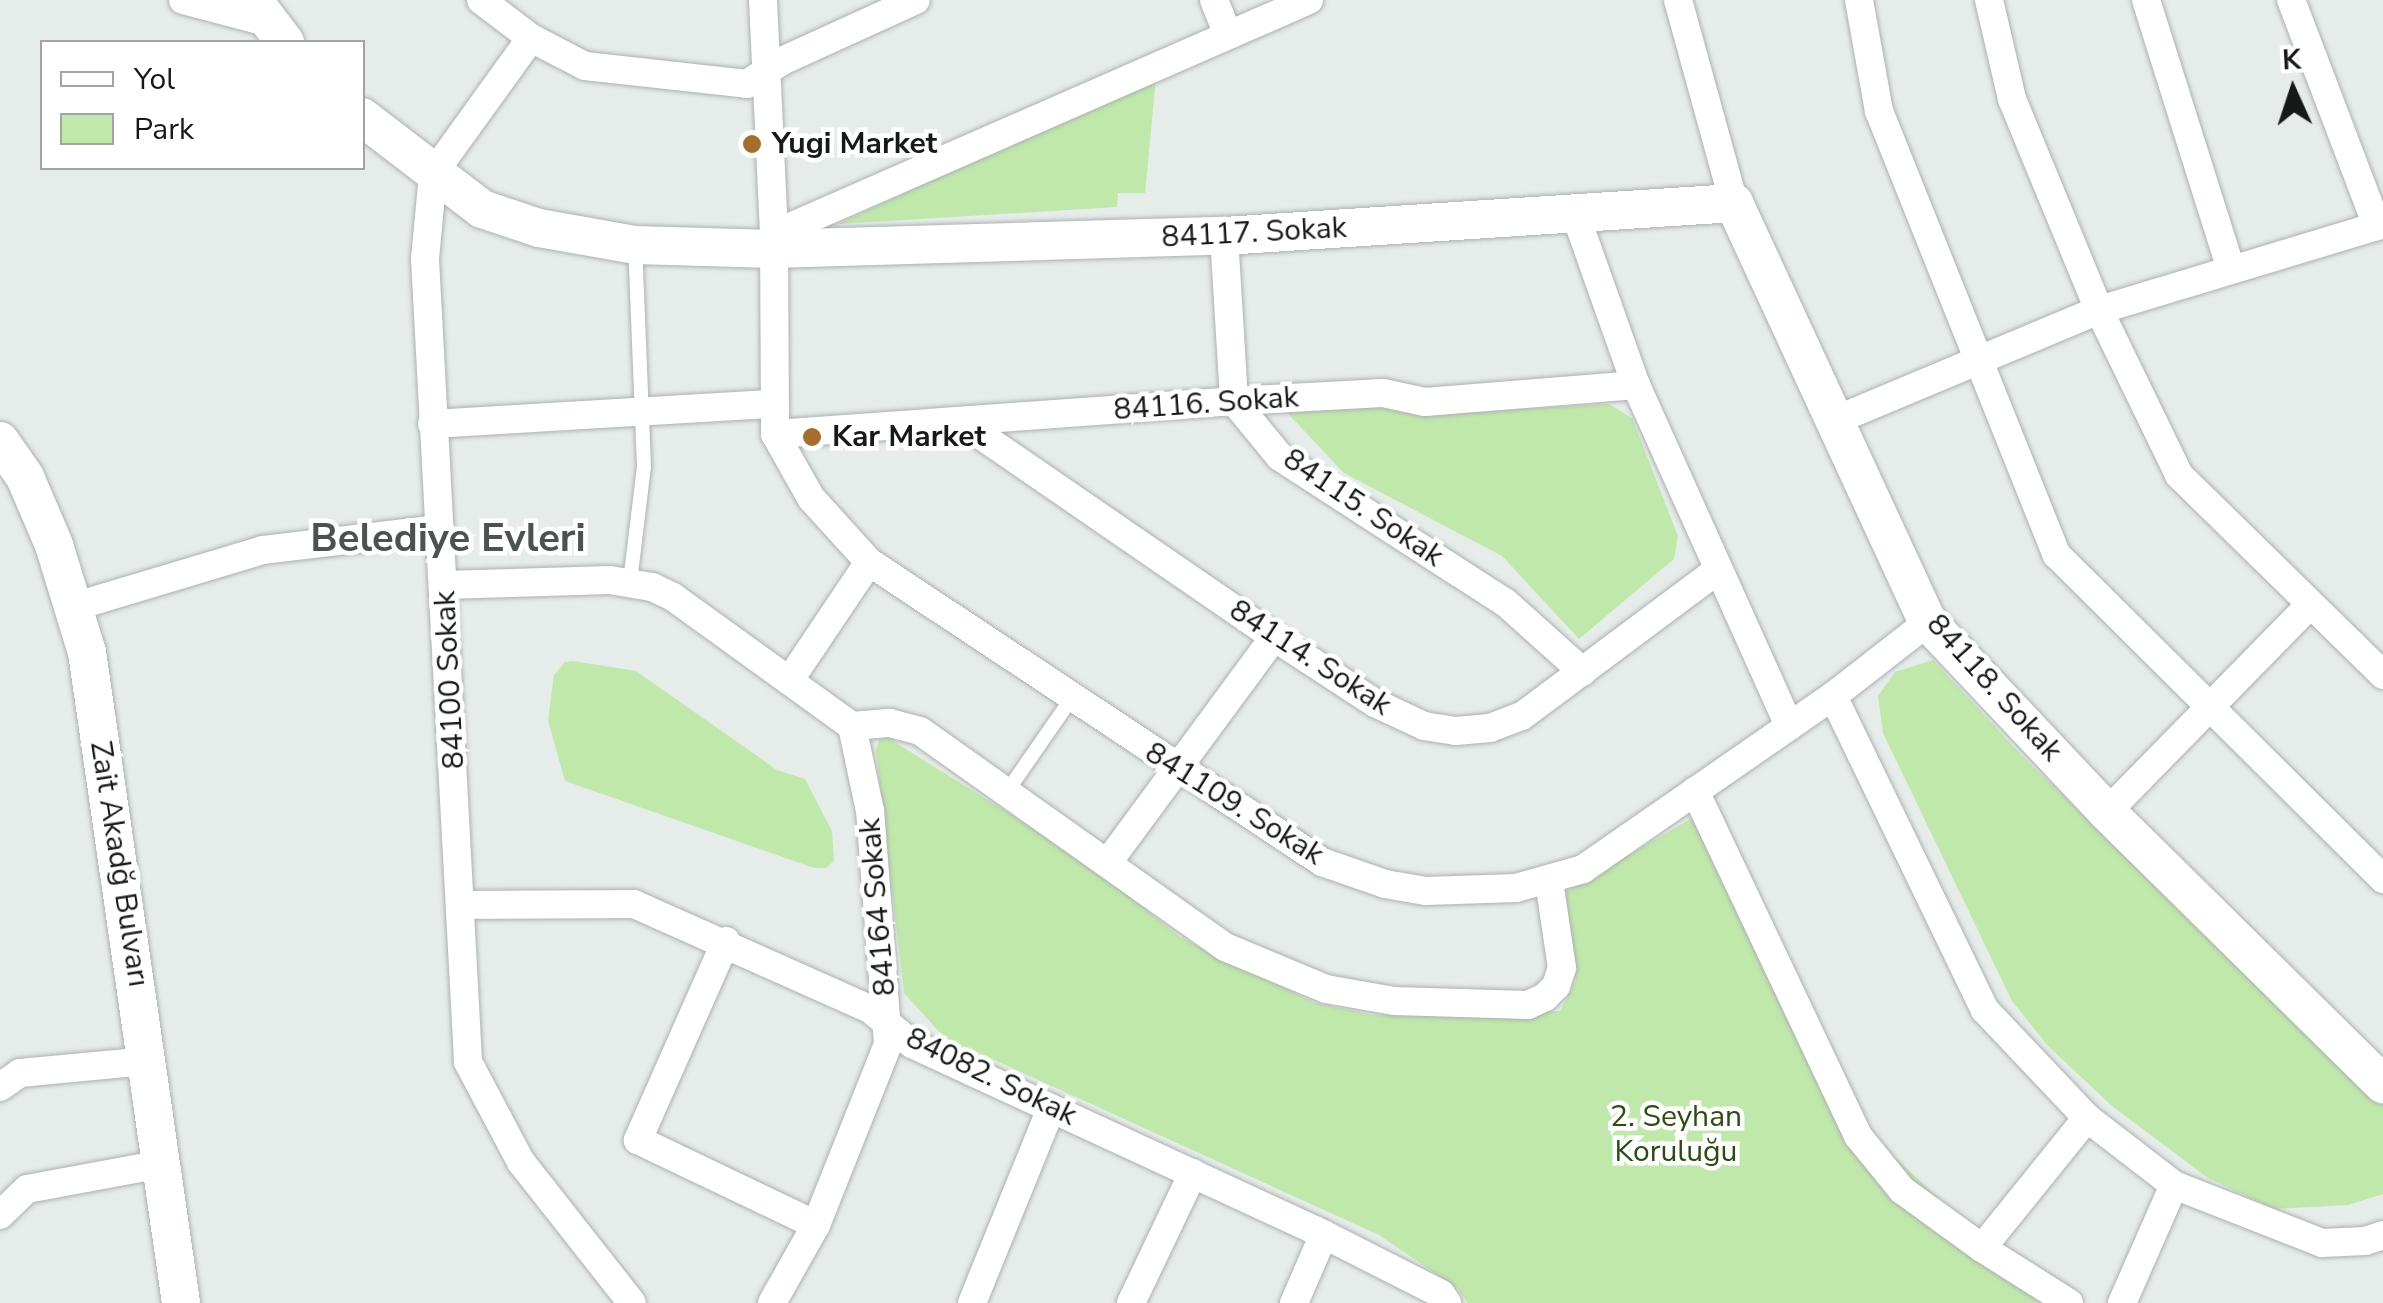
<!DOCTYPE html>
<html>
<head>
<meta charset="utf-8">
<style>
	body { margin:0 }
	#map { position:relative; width:2383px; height:1303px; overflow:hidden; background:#e5ecea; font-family:"Nunito Sans",sans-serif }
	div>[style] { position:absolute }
	.green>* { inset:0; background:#c1e8ab }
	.roads { filter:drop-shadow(0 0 2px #abb1b0) drop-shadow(0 0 2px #abb1b0) }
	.lane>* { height:14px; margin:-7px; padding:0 7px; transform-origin:7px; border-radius:7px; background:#fff }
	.street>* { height:28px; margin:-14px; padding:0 14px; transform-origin:14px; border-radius:14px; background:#fff }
	.secondary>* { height:38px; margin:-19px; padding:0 19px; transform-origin:19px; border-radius:19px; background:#fff }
	.dots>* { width:28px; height:28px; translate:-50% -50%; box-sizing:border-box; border:5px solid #fff; border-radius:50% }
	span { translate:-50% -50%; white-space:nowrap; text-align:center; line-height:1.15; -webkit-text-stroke:9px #fff; paint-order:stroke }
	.poi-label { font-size:30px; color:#161918; font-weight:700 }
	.left { translate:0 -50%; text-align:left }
	.street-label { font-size:30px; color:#161918 }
	.park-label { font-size:30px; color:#2c4d12 }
	.district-label { font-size:40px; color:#4c5250; font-weight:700 }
	.legend { position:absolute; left:40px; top:40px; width:325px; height:130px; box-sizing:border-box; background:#fff; border:2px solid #a2a3a3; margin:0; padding:12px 18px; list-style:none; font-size:30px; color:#161918 }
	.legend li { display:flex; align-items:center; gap:20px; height:50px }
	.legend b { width:50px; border:2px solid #a2a3a3 }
	.north { position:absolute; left:2243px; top:40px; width:100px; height:100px; -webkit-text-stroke:8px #fff; paint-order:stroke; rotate:357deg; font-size:28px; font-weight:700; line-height:40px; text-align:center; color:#161918 }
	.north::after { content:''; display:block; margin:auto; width:35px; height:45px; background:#161918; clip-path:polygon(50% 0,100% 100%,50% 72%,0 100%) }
</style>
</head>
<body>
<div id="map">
	<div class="green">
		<i style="clip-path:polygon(1156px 77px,1145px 193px,1118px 193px,1117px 207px,838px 224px)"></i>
		<i style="clip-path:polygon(1276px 401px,1470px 412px,1609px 404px,1632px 418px,1678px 536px,1674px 559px,1579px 639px,1502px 556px,1344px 473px)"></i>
		<i style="clip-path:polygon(1933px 660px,2025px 759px,2383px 1101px,2383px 1194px,2348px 1205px,2274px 1209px,2208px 1178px,2112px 1106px,2048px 1046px,2012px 1001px,1883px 733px,1878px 696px,1895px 672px)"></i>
		<i style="clip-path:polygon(573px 661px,636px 671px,777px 770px,805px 779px,832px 831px,834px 861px,826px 868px,814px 868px,565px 781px,548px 720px,554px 675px,565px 662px)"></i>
		<i style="clip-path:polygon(888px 738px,1082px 859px,1180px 937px,1315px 1003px,1374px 1015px,1560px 1011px,1576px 980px,1557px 897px,1694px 817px,1869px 1133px,2023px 1278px,2063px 1303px,1468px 1303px,1458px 1289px,1379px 1235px,944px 1037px,904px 993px,876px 751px,879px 740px)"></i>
	</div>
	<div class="roads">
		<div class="lane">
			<i style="left:630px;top:582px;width:116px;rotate:-83.1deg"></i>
			<i style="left:644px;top:467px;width:222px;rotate:-92.3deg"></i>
			<i style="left:1006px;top:793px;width:114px;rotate:-55.3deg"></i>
		</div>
		<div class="street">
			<i style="left:183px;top:0;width:86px;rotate:14.8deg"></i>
			<i style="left:481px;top:0;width:63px;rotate:37.2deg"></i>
			<i style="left:531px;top:38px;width:61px;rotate:27.4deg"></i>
			<i style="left:585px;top:66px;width:163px;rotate:6.3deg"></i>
			<i style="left:747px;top:84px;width:42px;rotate:-33.3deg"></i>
			<i style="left:782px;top:61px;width:147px;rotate:-24.5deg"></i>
			<i style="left:763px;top:0;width:234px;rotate:87.3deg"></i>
			<i style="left:774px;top:234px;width:200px;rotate:89.7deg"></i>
			<i style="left:775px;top:434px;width:73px;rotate:60.6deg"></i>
			<i style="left:811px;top:498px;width:86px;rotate:47.8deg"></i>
			<i style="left:869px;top:562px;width:143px;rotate:123.9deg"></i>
			<i style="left:1214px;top:0;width:37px;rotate:68deg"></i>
			<i style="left:1678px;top:0;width:211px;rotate:74.6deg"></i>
			<i style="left:1859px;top:0;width:113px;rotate:79.8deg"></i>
			<i style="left:1879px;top:111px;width:478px;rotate:68.2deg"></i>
			<i style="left:2057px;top:555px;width:460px;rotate:44.8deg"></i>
			<i style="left:1989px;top:0;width:102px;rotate:76.9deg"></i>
			<i style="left:2012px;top:99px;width:228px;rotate:67.6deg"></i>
			<i style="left:2099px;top:310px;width:183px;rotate:64.1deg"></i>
			<i style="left:2179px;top:475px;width:286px;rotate:44.4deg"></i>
			<i style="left:2146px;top:0;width:282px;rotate:72.5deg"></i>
			<i style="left:531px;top:38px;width:168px;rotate:125.8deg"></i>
			<i style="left:433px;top:174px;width:85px;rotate:95.4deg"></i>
			<i style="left:425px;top:259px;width:804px;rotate:86.93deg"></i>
			<i style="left:468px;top:1062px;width:113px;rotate:62.1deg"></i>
			<i style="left:521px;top:1162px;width:179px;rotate:51.8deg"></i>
			<i style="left:1576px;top:216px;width:179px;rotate:70.5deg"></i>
			<i style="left:1636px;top:385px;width:374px;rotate:65.8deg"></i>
			<i style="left:774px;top:234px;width:584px;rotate:-23.62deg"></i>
			<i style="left:1224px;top:236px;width:165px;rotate:86.5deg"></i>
			<i style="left:1234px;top:401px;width:72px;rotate:50.6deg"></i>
			<i style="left:1280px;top:457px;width:269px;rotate:32.9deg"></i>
			<i style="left:1506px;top:603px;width:103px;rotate:41.9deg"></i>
			<i style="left:1836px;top:420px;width:285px;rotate:-22.7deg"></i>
			<i style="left:2099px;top:310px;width:290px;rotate:-16.8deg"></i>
			<i style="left:2377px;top:226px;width:242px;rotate:-110.8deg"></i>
			<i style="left:963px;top:423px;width:378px;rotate:34.5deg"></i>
			<i style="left:1274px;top:637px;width:121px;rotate:33.2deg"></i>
			<i style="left:1375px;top:703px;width:54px;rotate:25.1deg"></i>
			<i style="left:1424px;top:726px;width:32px;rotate:9deg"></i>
			<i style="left:1456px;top:731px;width:34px;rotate:-5deg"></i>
			<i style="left:1490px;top:728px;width:34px;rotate:-21deg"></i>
			<i style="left:1522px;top:716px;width:244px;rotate:-36.7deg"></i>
			<i style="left:432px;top:424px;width:342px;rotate:-3.4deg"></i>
			<i style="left:775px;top:434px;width:460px;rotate:-4.1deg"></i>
			<i style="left:1234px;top:401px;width:149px;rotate:-3.1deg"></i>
			<i style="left:1383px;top:393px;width:43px;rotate:12.1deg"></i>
			<i style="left:1425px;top:402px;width:212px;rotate:-4.6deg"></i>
			<i style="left:869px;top:562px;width:543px;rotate:33.51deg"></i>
			<i style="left:1322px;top:862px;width:67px;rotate:19.2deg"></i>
			<i style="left:1385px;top:884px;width:42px;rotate:9.7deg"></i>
			<i style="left:1426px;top:891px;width:90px;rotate:-1.9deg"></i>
			<i style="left:1516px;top:888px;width:70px;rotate:-15.8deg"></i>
			<i style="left:1583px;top:869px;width:304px;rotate:-34.7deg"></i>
			<i style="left:1833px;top:696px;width:120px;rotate:-37.9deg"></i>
			<i style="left:445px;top:585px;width:165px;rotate:-1.7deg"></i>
			<i style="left:610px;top:580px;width:43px;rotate:9.5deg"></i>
			<i style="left:652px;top:587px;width:23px;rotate:25deg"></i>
			<i style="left:673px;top:597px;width:221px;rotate:35.8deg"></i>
			<i style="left:73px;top:607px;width:198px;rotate:-16.7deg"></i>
			<i style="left:263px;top:550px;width:178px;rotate:-6.8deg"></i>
			<i style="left:1833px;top:696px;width:349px;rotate:64.2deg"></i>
			<i style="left:1985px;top:1010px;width:149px;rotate:46.6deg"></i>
			<i style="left:2087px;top:1118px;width:110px;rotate:37.6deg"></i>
			<i style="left:2174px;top:1185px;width:159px;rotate:21.4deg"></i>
			<i style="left:2322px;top:1243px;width:43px;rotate:-2.7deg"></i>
			<i style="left:2365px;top:1241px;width:19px;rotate:-18deg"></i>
			<i style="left:852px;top:726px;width:38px;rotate:-5deg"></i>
			<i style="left:890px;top:723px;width:31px;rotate:15deg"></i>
			<i style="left:920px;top:731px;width:374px;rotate:35.3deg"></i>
			<i style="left:1225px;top:947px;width:109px;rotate:22.6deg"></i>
			<i style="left:1326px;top:989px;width:69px;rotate:10deg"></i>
			<i style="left:1394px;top:1001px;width:134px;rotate:1.7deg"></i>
			<i style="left:1528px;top:1005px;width:19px;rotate:-25deg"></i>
			<i style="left:1545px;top:997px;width:16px;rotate:-45deg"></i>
			<i style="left:1556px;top:986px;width:19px;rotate:-72deg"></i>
			<i style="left:1562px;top:968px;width:88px;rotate:-98.5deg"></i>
			<i style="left:1695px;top:791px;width:382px;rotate:64.7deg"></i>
			<i style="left:1858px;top:1136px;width:70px;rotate:50.8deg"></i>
			<i style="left:1902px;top:1190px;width:99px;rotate:35.9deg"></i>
			<i style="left:1982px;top:1248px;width:103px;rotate:32.3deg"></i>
			<i style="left:2107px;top:812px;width:289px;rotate:-45.6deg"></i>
			<i style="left:1109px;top:861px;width:278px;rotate:-53.6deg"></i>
			<i style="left:461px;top:905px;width:173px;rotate:-0.3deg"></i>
			<i style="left:634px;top:904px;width:258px;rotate:24deg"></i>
			<i style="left:870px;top:1009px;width:55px;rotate:39.8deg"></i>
			<i style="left:912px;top:1044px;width:444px;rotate:24.8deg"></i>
			<i style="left:1315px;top:1230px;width:141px;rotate:26.9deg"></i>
			<i style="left:1441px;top:1294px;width:11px;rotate:56deg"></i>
			<i style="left:726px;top:941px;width:218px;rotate:113.9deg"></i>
			<i style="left:638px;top:1140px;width:197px;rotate:25.5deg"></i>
			<i style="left:0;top:1087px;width:24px;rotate:-35deg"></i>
			<i style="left:20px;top:1073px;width:129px;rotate:-5.4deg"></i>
			<i style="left:0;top:1215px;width:37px;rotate:-44deg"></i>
			<i style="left:27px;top:1189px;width:137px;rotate:-10.5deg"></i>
			<i style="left:1982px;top:1248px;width:167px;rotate:-51.1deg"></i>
			<i style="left:772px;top:1303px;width:90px;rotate:-60.6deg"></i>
			<i style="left:816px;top:1225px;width:195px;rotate:-68.3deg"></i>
			<i style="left:888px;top:1044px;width:234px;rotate:-94.4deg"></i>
			<i style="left:870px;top:811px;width:87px;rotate:-102deg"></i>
			<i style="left:972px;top:1303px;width:210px;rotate:-67.9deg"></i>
			<i style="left:1131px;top:1303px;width:144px;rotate:-64.5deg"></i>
			<i style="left:1294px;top:1303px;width:75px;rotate:-66.5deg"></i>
			<i style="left:2122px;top:1303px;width:129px;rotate:-66.2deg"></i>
		</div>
		<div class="secondary">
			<i style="left:253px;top:0;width:53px;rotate:52.7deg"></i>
			<i style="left:362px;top:117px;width:151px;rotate:37.5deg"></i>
			<i style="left:482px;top:209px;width:60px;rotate:18.4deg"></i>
			<i style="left:539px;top:228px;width:97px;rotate:10deg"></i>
			<i style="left:635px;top:245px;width:138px;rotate:1.7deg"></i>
			<i style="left:773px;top:249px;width:451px;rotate:-1.7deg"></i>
			<i style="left:1224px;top:236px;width:511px;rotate:-3.7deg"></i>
			<i style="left:1734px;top:203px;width:462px;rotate:65.2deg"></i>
			<i style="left:1928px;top:622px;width:261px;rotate:46.7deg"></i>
			<i style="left:2107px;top:812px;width:388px;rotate:44.6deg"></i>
			<i style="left:0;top:441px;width:44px;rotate:55.2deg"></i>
			<i style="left:25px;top:477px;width:74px;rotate:66.9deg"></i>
			<i style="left:54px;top:545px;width:112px;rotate:72.9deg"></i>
			<i style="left:87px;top:652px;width:658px;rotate:81.78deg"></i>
		</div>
	</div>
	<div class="dots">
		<i style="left:752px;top:144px;background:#a66e2b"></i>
		<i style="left:812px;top:437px;background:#a66e2b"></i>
	</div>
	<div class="poi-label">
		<span class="left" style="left:772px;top:144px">Yugi Market</span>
		<span class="left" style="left:832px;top:437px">Kar Market</span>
	</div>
	<div class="street-label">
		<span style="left:1254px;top:233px;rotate:-3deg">84117. Sokak</span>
		<span style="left:1206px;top:404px;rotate:-4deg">84116. Sokak</span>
		<span style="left:1363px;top:508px;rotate:34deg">84115. Sokak</span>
		<span style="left:1310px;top:658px;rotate:33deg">84114. Sokak</span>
		<span style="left:450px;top:680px;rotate:-93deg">84100 Sokak</span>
		<span style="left:1994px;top:688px;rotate:48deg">84118. Sokak</span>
		<span style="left:1234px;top:804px;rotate:32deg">841109. Sokak</span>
		<span style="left:119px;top:864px;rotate:81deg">Zait Akadğ Bulvarı</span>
		<span style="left:878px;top:907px;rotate:-95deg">84164 Sokak</span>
		<span style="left:991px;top:1077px;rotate:26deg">84082. Sokak</span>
	</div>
	<div class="park-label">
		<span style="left:1676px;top:1134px">2. Seyhan<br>Koruluğu</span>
	</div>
	<div class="district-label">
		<span style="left:448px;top:538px">Belediye Evleri</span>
	</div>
	<ul class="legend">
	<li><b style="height:12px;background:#fff"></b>Yol</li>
	<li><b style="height:28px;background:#c1e8ab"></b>Park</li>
	</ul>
	<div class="north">K</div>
</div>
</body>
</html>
